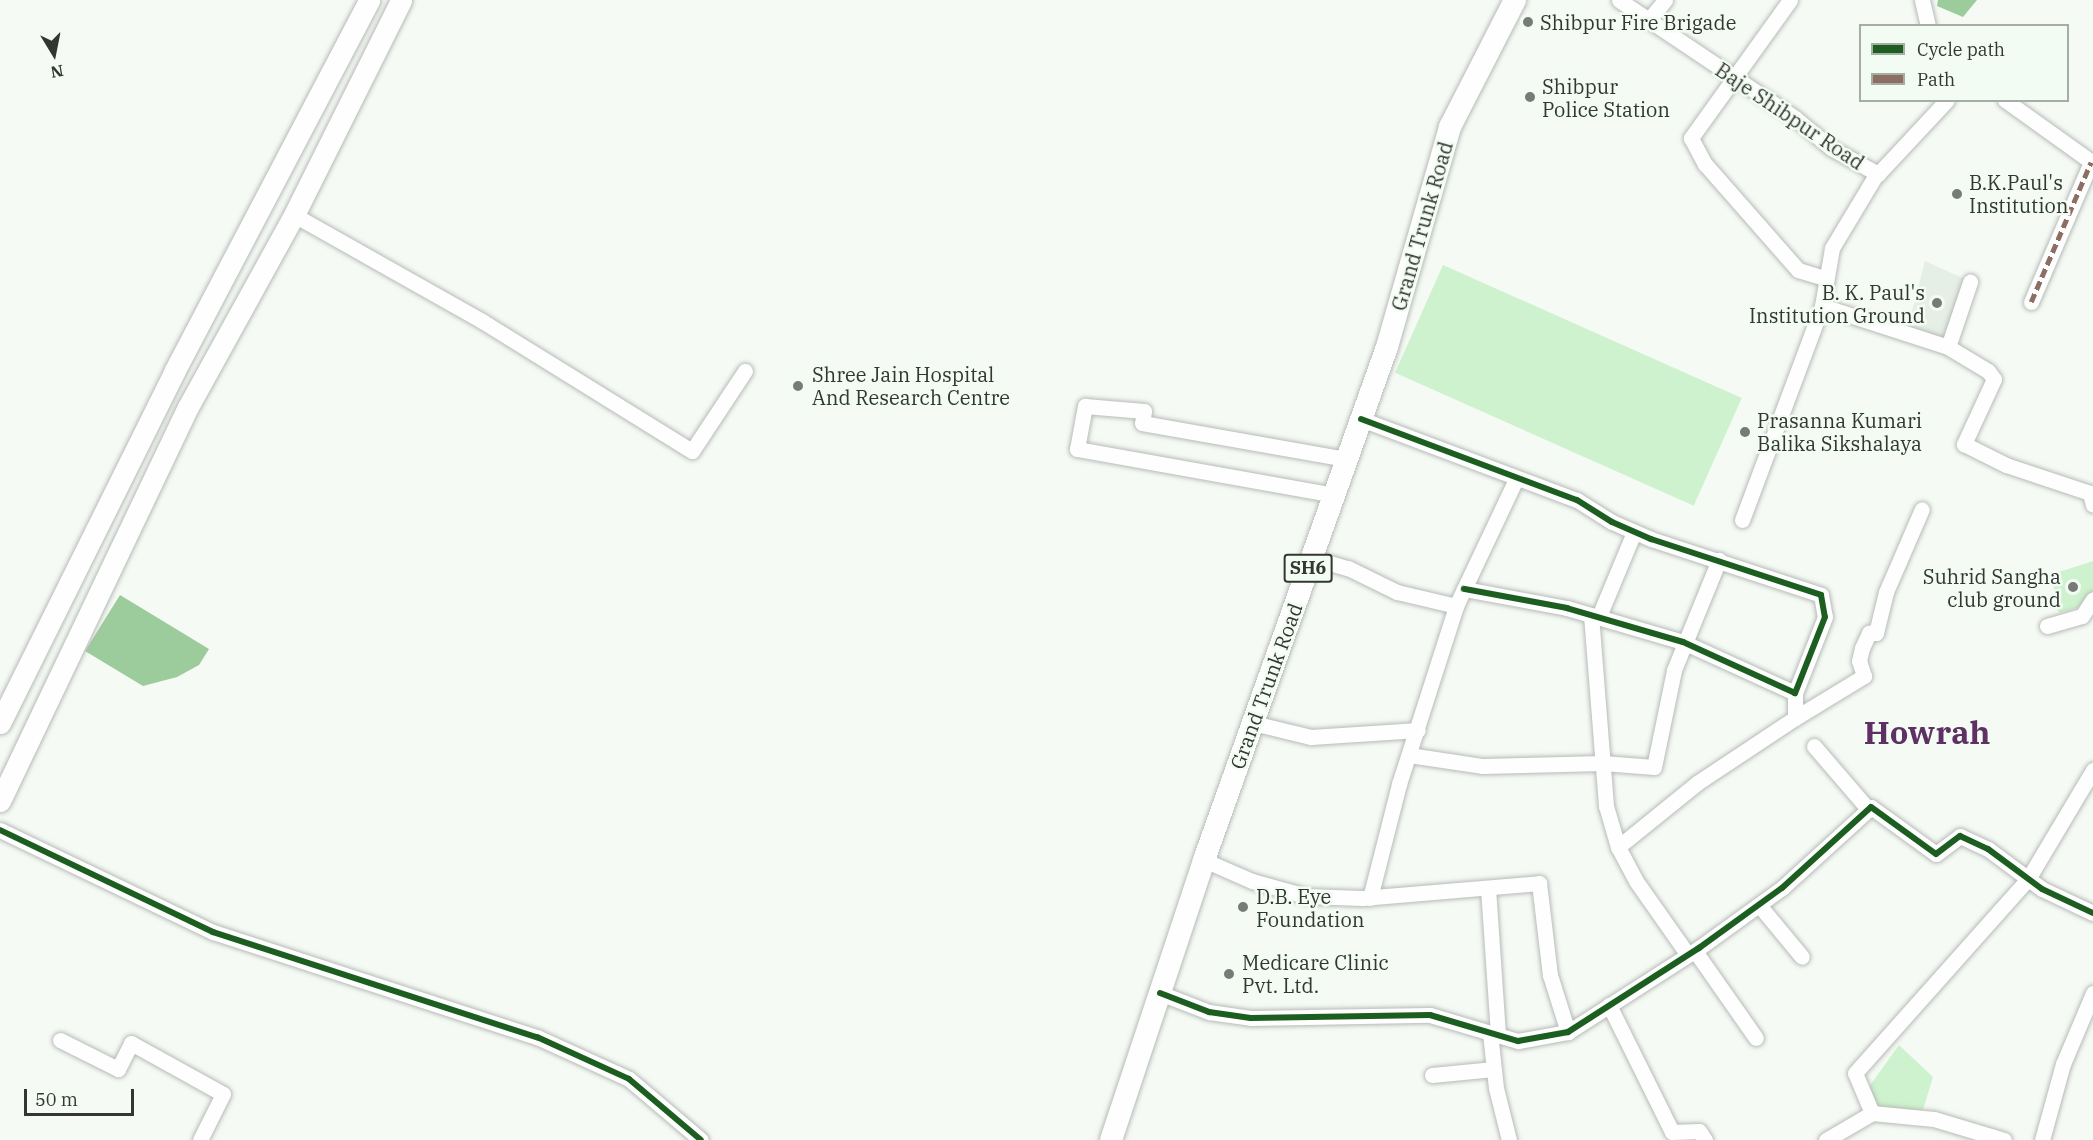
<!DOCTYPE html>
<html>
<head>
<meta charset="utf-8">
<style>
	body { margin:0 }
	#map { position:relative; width:2093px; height:1140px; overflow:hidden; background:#f5faf5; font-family:"IBM Plex Serif",serif }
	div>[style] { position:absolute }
	.built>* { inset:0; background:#e5efe5 }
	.green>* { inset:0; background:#cef2ce; transform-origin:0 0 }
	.water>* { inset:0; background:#9ccb9c }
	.roads { filter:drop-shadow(0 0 2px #b7bbb7) drop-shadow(0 0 2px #b7bbb7) }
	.street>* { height:15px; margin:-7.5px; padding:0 7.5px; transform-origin:7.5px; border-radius:7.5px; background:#fefefe }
	.secondary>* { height:21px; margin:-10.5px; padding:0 10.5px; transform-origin:10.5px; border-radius:10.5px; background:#fefefe }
	.primary>* { height:22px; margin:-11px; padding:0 11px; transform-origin:11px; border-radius:11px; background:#fefefe }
	.quiet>* { height:4.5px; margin-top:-2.25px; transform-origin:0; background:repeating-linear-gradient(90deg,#8d6e63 0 9px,transparent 0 13.5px) }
	.cycleway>* { height:6px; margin:-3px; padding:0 3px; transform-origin:3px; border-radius:3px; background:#1b5e20 }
	.dots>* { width:16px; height:16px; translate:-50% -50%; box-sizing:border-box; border:3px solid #f3fcf3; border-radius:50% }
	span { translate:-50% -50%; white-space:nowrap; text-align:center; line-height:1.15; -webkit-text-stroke:5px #f3fcf3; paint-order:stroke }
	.shield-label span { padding:2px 4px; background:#f3fcf3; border:2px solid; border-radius:4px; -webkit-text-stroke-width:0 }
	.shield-label { font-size:18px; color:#333633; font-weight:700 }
	.poi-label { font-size:20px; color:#333633 }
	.left { translate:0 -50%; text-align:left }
	.right { translate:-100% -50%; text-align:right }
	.street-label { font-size:20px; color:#333633 }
	.town-label { font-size:32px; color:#5f3063; font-weight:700 }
	.legend { position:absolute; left:1859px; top:24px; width:210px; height:78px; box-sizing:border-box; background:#f3fcf3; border:2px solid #a6ada6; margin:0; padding:8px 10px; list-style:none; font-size:18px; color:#333633 }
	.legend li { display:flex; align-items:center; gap:12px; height:30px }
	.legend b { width:30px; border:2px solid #a6ada6 }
	.north { position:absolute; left:24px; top:24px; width:60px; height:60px; -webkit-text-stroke:4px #f3fcf3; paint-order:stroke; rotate:170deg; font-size:16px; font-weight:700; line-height:24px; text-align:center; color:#333633 }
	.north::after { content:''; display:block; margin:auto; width:21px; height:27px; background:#333633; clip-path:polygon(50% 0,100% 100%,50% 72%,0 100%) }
	.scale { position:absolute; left:24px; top:1089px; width:110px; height:27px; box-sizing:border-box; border:3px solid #333633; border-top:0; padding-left:8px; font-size:18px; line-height:21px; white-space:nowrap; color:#333633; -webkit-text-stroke:4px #f3fcf3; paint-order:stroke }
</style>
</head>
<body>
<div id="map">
	<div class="built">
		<i style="clip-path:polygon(1925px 261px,1967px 280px,1947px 342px,1908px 326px)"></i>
	</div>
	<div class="green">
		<i style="left:1443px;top:265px;width:327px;height:118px;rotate:24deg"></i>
		<i style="clip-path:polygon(2093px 561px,2093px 592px,2083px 606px,2060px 613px,2055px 607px,2053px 574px)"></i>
		<i style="clip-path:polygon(1899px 1045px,1933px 1077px,1922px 1113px,1874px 1109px,1868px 1088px)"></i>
	</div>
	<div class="water">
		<i style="clip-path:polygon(1938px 0,1977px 0,1963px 17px,1937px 6px)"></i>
		<i style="clip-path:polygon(120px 595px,209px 649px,199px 665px,177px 677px,143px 686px,85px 651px)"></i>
	</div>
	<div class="roads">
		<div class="street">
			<i style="left:1619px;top:0;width:212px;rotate:33.8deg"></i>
			<i style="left:1795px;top:118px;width:47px;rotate:39.8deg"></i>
			<i style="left:1831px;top:148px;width:54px;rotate:29deg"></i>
			<i style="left:1878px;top:174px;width:101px;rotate:-47deg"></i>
			<i style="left:1790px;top:0;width:170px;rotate:125.7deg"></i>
			<i style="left:1691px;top:138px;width:30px;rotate:62deg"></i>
			<i style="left:1705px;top:164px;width:141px;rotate:48.7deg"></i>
			<i style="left:1798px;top:270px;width:28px;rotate:17deg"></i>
			<i style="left:1922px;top:0;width:27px;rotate:77deg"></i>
			<i style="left:1648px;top:21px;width:27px;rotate:-51deg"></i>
			<i style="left:2005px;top:100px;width:108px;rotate:35.6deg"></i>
			<i style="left:294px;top:215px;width:216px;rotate:29.4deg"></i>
			<i style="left:482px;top:321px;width:247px;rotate:31.8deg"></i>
			<i style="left:692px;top:451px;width:96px;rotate:-56.5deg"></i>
			<i style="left:2031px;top:302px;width:152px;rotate:-66.8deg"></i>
			<i style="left:1822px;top:306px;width:133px;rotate:18deg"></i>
			<i style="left:1948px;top:347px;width:47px;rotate:31deg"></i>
			<i style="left:1988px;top:371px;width:10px;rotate:53deg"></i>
			<i style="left:1994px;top:379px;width:72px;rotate:114.8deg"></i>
			<i style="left:1964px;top:444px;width:47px;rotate:26.6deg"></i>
			<i style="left:2006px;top:465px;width:89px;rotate:18.4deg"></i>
			<i style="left:2090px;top:493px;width:12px;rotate:76deg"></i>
			<i style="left:1948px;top:347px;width:69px;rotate:-71.3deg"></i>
			<i style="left:1361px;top:419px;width:231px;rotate:20.6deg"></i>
			<i style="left:1577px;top:500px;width:41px;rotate:32.2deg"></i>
			<i style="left:1612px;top:522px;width:43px;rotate:23.6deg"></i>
			<i style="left:1651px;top:539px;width:179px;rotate:18.2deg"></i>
			<i style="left:1821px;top:595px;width:22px;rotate:80deg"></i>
			<i style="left:1825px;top:617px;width:82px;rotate:111.5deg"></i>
			<i style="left:1795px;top:693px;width:123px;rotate:-155.5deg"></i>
			<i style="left:1683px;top:642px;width:121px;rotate:-163.7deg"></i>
			<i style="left:1567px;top:608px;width:105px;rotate:-169.5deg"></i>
			<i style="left:1335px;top:495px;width:262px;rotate:-169.9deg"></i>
			<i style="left:1077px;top:449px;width:44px;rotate:-79.5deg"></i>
			<i style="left:1085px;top:406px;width:59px;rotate:4.8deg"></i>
			<i style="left:1144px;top:411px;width:12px;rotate:99deg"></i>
			<i style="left:1142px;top:423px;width:208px;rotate:10deg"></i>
			<i style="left:1742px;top:520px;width:228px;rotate:-69.5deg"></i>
			<i style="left:1822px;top:306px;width:59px;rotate:-80.2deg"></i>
			<i style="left:1832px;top:248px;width:87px;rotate:-59deg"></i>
			<i style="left:1312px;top:558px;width:37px;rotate:16deg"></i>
			<i style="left:1348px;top:568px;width:55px;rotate:26.1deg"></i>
			<i style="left:1397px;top:592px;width:61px;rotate:13.3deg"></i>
			<i style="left:1602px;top:609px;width:83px;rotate:-67.4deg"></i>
			<i style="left:1591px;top:615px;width:192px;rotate:85.5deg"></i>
			<i style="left:1606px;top:806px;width:43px;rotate:73.7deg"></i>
			<i style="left:1618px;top:847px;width:38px;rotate:62deg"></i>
			<i style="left:1636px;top:881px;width:90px;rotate:54.9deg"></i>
			<i style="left:2047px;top:626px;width:36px;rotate:-16deg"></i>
			<i style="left:2082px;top:616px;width:20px;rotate:-57deg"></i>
			<i style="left:1795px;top:718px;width:81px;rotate:-31.3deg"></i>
			<i style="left:1864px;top:676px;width:16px;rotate:-108deg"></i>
			<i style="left:1859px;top:661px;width:13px;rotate:-77deg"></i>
			<i style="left:1862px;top:648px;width:17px;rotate:-65deg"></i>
			<i style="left:1869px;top:633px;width:7px"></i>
			<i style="left:1876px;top:633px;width:42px;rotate:-76.3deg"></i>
			<i style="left:1886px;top:592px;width:90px;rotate:-66.6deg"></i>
			<i style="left:1253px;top:723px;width:60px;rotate:13.6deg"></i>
			<i style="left:1311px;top:737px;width:107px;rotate:-3.7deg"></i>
			<i style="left:1814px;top:746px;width:83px;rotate:49.4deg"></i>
			<i style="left:1409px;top:755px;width:75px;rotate:8.5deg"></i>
			<i style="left:1483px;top:766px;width:120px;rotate:-1.4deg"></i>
			<i style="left:1603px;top:763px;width:51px;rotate:4.5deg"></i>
			<i style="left:1654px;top:767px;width:99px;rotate:-78.3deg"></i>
			<i style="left:1674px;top:670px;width:119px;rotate:-67.8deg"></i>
			<i style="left:0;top:830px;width:236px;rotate:25.6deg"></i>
			<i style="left:213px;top:932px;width:341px;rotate:18deg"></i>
			<i style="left:537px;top:1037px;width:101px;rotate:24.5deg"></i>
			<i style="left:629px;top:1079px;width:94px;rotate:40.3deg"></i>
			<i style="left:1618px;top:847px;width:102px;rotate:-39deg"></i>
			<i style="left:1697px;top:783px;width:118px;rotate:-33.6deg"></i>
			<i style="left:1795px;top:718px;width:25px;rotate:-90deg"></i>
			<i style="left:1204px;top:860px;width:52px;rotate:23.6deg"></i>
			<i style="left:1252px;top:881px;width:56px;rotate:15.5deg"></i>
			<i style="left:1306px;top:896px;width:56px;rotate:2deg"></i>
			<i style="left:1362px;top:898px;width:178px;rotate:-4.8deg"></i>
			<i style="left:1539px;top:883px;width:93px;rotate:83.2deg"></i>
			<i style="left:1550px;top:975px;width:60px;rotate:72.5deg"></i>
			<i style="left:1488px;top:888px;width:147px;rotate:86.1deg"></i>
			<i style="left:1370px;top:898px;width:118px;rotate:-75.7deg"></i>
			<i style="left:1399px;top:784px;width:187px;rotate:-72.2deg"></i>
			<i style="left:1456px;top:606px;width:140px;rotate:-64.7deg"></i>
			<i style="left:1759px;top:905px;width:67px;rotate:50.4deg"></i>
			<i style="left:1695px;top:951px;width:106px;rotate:55deg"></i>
			<i style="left:1160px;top:993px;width:53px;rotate:21.2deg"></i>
			<i style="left:1209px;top:1012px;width:42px;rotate:8.1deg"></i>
			<i style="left:1251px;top:1018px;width:179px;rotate:-1deg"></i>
			<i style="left:1430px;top:1015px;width:92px;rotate:16.5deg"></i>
			<i style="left:1518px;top:1041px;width:51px;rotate:-10.2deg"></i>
			<i style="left:1568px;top:1032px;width:156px;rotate:-32.7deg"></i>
			<i style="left:1699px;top:948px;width:102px;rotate:-35.9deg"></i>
			<i style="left:1782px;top:888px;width:120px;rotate:-42.3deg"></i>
			<i style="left:1871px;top:807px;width:80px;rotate:35.9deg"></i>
			<i style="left:1936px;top:854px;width:30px;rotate:-37deg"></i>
			<i style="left:1960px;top:836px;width:31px;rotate:25deg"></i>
			<i style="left:1988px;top:849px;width:67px;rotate:36.5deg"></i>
			<i style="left:2042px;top:889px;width:56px;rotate:25.2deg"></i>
			<i style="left:1609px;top:1005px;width:142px;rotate:63.6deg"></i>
			<i style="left:1672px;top:1132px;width:27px;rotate:-2deg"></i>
			<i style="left:1699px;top:1131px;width:11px;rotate:56deg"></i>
			<i style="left:1490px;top:1033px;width:55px;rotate:83.8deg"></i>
			<i style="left:1496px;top:1088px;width:54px;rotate:76deg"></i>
			<i style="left:60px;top:1040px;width:65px;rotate:26.6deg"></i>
			<i style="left:118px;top:1069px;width:29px;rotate:-63deg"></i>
			<i style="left:131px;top:1043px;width:105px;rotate:29deg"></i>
			<i style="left:223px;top:1094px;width:51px;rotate:116.6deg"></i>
			<i style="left:1432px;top:1075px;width:62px;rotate:-5.5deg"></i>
			<i style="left:1872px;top:1113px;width:43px;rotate:-113deg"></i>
			<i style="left:1855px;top:1073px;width:260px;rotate:-48.3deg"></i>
			<i style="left:2028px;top:879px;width:127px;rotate:-59.2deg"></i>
			<i style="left:1826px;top:1140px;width:53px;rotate:-30.4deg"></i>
			<i style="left:1872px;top:1113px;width:62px;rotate:5.5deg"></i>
			<i style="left:1934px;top:1119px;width:73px;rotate:16.7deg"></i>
			<i style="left:2042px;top:1140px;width:79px;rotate:-74.6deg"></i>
			<i style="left:2063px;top:1064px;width:77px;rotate:-67.1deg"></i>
		</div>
		<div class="secondary">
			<i style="left:0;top:723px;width:392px;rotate:-63.6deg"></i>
			<i style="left:174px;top:372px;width:420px;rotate:-62.3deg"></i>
			<i style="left:0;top:801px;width:437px;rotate:-64.5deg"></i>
			<i style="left:188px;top:407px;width:219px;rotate:-61.1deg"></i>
			<i style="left:294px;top:215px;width:240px;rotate:-63.5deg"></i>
		</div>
		<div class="primary">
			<i style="left:1111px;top:1140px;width:295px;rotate:-71.6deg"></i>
			<i style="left:1204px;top:860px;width:545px;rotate:-70.37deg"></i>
			<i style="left:1387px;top:347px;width:229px;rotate:-74deg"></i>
			<i style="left:1450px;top:127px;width:143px;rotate:-62.9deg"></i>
		</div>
	</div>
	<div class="quiet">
		<i style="left:2031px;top:302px;width:152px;rotate:-66.8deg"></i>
	</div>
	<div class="cycleway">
		<i style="left:1361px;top:419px;width:231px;rotate:20.6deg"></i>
		<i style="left:1577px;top:500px;width:41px;rotate:32.2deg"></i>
		<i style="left:1612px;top:522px;width:43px;rotate:23.6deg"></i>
		<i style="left:1651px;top:539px;width:179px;rotate:18.2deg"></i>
		<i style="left:1821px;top:595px;width:22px;rotate:80deg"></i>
		<i style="left:1825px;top:617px;width:82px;rotate:111.5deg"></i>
		<i style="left:1795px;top:693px;width:123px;rotate:-155.5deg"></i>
		<i style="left:1683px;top:642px;width:121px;rotate:-163.7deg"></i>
		<i style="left:1567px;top:608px;width:105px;rotate:-169.5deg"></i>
		<i style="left:0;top:830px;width:236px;rotate:25.6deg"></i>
		<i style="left:213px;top:932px;width:341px;rotate:18deg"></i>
		<i style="left:537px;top:1037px;width:101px;rotate:24.5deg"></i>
		<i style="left:629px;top:1079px;width:94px;rotate:40.3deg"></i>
		<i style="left:1160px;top:993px;width:53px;rotate:21.2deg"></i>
		<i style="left:1209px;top:1012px;width:42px;rotate:8.1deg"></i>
		<i style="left:1251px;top:1018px;width:179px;rotate:-1deg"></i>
		<i style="left:1430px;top:1015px;width:92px;rotate:16.5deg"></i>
		<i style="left:1518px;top:1041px;width:51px;rotate:-10.2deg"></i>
		<i style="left:1568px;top:1032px;width:156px;rotate:-32.7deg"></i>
		<i style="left:1699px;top:948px;width:102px;rotate:-35.9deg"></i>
		<i style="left:1782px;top:888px;width:120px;rotate:-42.3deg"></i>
		<i style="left:1871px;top:807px;width:80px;rotate:35.9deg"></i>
		<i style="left:1936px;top:854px;width:30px;rotate:-37deg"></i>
		<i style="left:1960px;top:836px;width:31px;rotate:25deg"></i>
		<i style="left:1988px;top:849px;width:67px;rotate:36.5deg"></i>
		<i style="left:2042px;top:889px;width:56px;rotate:25.2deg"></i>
	</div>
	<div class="dots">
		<i style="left:1528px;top:22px;background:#777b77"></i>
		<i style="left:1530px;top:97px;background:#777b77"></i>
		<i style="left:1957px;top:194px;background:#777b77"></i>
		<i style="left:1937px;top:303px;background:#777b77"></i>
		<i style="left:798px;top:386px;background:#777b77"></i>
		<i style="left:1745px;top:432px;background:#777b77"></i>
		<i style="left:2073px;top:587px;background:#777b77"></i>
		<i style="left:1243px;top:907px;background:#777b77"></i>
		<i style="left:1229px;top:974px;background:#777b77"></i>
	</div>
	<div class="shield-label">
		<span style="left:1308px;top:568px">SH6</span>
	</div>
	<div class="poi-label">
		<span class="left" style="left:1540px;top:22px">Shibpur Fire Brigade</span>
		<span class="left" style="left:1542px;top:98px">Shibpur<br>Police Station</span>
		<span class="left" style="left:1969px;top:194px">B.K.Paul's<br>Institution</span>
		<span class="right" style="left:1925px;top:304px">B. K. Paul's<br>Institution Ground</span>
		<span class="left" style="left:812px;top:386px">Shree Jain Hospital<br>And Research Centre</span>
		<span class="left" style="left:1757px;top:432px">Prasanna Kumari<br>Balika Sikshalaya</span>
		<span class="right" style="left:2061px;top:588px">Suhrid Sangha<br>club ground</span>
		<span class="left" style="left:1256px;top:908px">D.B. Eye<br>Foundation</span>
		<span class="left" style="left:1242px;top:974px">Medicare Clinic<br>Pvt. Ltd.</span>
	</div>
	<div class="street-label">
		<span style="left:1790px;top:116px;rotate:34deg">Baje Shibpur Road</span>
		<span style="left:1422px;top:226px;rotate:-74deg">Grand Trunk Road</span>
		<span style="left:1266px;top:686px;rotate:-70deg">Grand Trunk Road</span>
	</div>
	<div class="town-label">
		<span style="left:1927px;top:732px">Howrah</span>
	</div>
	<ul class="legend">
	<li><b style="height:8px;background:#1b5e20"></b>Cycle path</li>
	<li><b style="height:8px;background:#8d6e63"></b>Path</li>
	</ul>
	<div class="north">N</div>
	<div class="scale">50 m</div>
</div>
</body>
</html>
